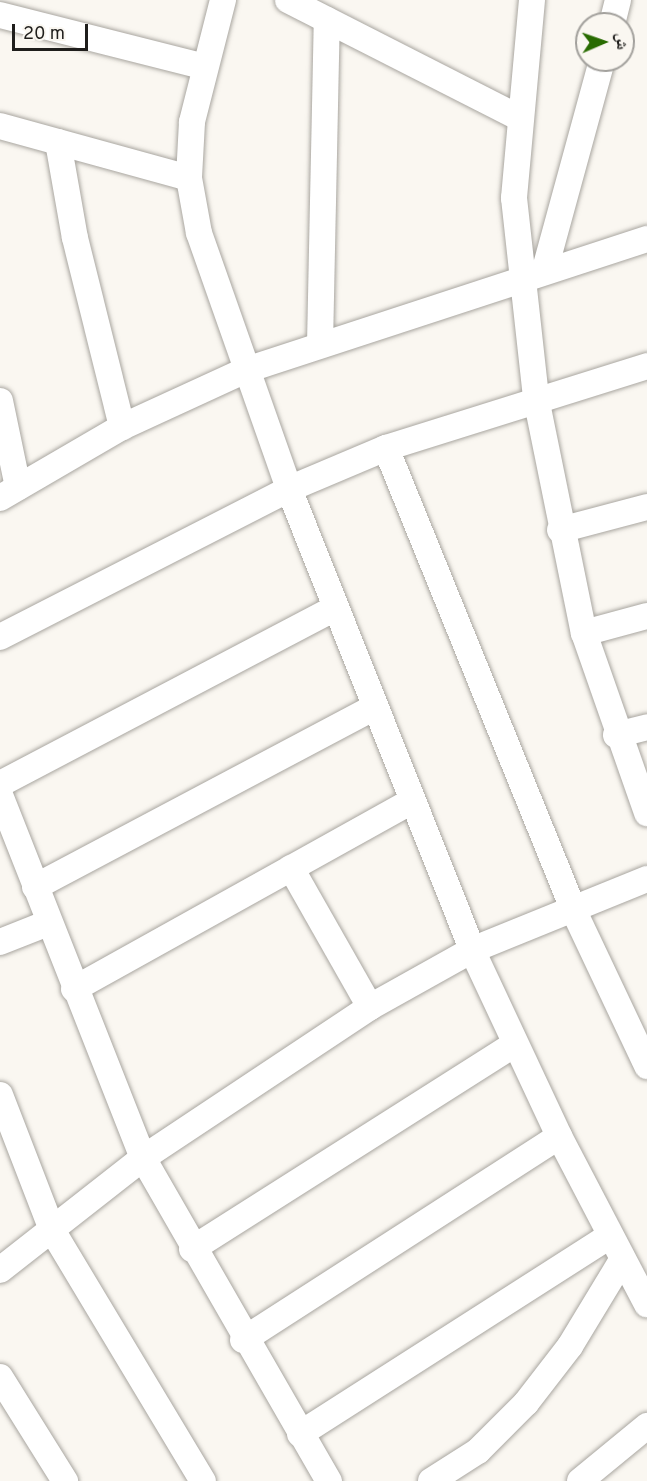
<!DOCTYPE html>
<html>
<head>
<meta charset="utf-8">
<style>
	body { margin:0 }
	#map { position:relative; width:647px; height:1481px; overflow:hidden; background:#faf7f1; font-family:Overpass,"Noto Naskh Arabic",sans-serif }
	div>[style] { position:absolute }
	.roads { filter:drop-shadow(0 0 2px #a9a6a0) drop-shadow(0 0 2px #a9a6a0) }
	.minor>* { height:26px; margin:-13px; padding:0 13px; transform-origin:13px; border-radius:13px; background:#fff }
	span { translate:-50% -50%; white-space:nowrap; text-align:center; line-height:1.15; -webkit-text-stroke:5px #faf7f1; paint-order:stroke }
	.north { position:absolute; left:575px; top:12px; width:60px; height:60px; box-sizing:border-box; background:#faf7f1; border:2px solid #a2a09c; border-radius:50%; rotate:88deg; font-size:16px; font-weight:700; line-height:24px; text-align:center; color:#1f1e1c }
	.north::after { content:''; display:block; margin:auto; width:21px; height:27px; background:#286b01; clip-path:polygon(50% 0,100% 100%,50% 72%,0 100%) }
	.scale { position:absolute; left:12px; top:24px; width:76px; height:27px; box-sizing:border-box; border:3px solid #1f1e1c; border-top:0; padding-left:8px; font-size:18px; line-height:21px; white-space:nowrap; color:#1f1e1c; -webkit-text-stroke:4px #faf7f1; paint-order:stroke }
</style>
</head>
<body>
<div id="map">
	<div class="roads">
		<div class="minor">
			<i style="left:223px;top:0;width:126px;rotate:104.3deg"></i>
			<i style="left:192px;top:122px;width:56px;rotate:93.1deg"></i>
			<i style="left:189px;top:178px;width:56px;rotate:79.7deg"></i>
			<i style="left:199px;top:233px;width:271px;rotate:70.6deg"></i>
			<i style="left:289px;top:489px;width:496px;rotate:68.3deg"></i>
			<i style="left:472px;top:950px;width:205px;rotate:64.9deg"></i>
			<i style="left:559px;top:1136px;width:190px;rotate:62.4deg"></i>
			<i style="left:288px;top:0;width:258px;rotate:27deg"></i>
			<i style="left:532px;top:0;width:199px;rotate:95.2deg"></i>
			<i style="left:514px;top:198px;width:201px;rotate:83.7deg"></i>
			<i style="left:536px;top:398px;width:240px;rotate:78.5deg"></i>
			<i style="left:584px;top:633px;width:191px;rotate:70.7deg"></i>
			<i style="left:0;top:15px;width:211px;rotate:14.2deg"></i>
			<i style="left:612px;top:24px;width:25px;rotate:-76deg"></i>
			<i style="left:0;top:126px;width:196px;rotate:15.4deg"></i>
			<i style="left:58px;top:142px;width:97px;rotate:80deg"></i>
			<i style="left:75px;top:238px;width:195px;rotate:76deg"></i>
			<i style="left:545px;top:269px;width:217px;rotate:-74.7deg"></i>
			<i style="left:320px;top:345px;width:325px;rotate:-88.8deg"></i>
			<i style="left:0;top:401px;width:88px;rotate:78.2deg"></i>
			<i style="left:386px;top:448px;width:495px;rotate:67.9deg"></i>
			<i style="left:572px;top:907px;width:176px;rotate:64.7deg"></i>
			<i style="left:0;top:498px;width:141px;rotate:-30.2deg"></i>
			<i style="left:122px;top:427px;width:136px;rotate:-24.7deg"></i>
			<i style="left:246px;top:370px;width:422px;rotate:-18.1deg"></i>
			<i style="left:560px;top:530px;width:90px;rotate:-14.8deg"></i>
			<i style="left:584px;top:633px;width:65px;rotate:-15.1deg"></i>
			<i style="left:0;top:637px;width:325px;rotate:-27.1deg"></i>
			<i style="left:289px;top:489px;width:105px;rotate:-22.9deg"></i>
			<i style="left:386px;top:448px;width:274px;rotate:-17.4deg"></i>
			<i style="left:616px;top:735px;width:32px;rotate:-14deg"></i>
			<i style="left:0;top:784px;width:378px;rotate:-27.7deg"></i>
			<i style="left:0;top:795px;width:390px;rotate:68.5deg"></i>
			<i style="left:143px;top:1158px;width:373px;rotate:60.1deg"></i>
			<i style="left:291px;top:868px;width:160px;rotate:60.4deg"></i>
			<i style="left:35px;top:887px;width:385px;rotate:-27.9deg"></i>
			<i style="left:0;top:942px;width:52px;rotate:-21.6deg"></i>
			<i style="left:74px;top:989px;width:387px;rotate:-29.1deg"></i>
			<i style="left:0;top:1095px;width:145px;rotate:68.9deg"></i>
			<i style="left:52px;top:1230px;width:293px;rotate:59deg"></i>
			<i style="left:192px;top:1249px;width:381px;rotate:-32.4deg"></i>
			<i style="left:0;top:1270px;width:182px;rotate:-38.1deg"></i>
			<i style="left:143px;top:1158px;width:273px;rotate:-33.6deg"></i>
			<i style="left:370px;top:1007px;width:117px;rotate:-29.2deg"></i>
			<i style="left:472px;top:950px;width:189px;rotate:-22.1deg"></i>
			<i style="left:243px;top:1340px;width:376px;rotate:-32.8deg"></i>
			<i style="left:0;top:1377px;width:123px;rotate:58deg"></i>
			<i style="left:300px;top:1434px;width:368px;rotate:-32.6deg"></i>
			<i style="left:431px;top:1481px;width:56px;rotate:-32.6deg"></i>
			<i style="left:478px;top:1451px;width:68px;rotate:-45deg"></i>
			<i style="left:526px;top:1403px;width:72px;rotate:-52.3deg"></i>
			<i style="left:570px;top:1346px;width:100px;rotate:-58.8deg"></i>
			<i style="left:580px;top:1481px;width:87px;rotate:-39.4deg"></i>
		</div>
	</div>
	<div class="north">ش</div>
	<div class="scale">20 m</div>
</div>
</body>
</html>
